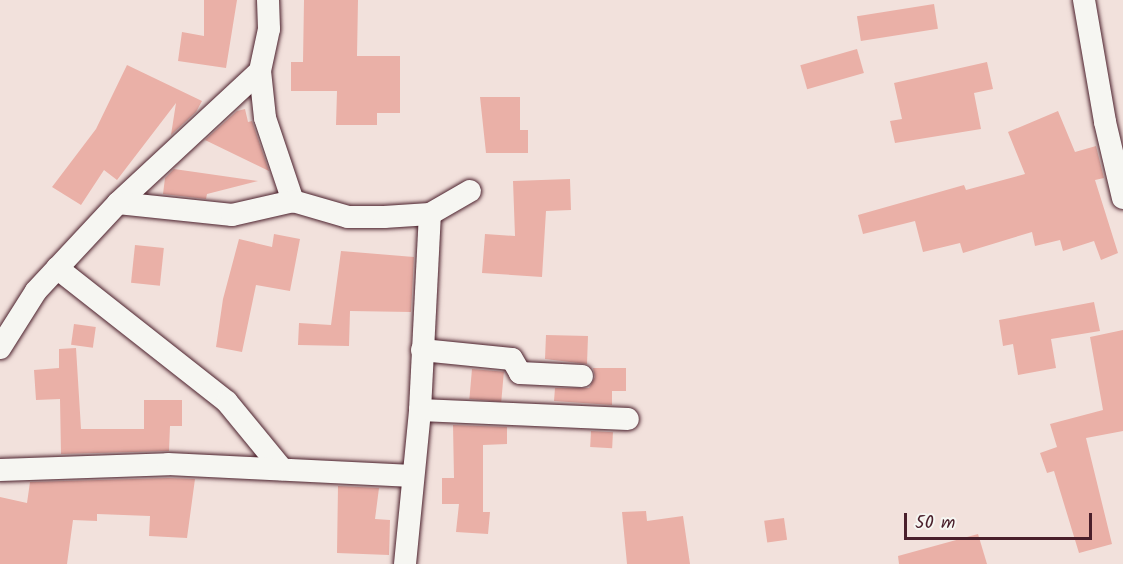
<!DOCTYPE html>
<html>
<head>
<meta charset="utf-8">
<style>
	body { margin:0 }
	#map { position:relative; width:1123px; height:564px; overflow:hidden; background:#f2e1dc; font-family:Kalam,sans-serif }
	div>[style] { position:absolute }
	.building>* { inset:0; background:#eab0a7; transform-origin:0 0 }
	.roads { filter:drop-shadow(0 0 2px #4a1f2b) drop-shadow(0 0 2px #4a1f2b) }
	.minor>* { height:22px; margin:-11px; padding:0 11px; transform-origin:11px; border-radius:11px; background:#f6f6f2 }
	span { translate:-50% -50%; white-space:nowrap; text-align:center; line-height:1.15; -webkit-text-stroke:4.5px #f6f6f2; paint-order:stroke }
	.scale { position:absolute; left:904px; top:513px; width:188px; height:27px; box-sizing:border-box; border:3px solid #4a1f2b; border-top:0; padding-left:8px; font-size:18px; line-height:21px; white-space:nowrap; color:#4a1f2b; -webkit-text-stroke:4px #f6f6f2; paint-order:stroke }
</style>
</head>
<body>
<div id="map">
	<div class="building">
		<i style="clip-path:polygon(204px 0,237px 0,226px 68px,178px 61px,182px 32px,204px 36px)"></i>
		<i style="clip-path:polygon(304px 0,358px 0,357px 56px,400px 56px,400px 113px,377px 113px,377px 125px,336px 125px,337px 91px,291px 91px,291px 62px,303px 62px)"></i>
		<i style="left:934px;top:4px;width:25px;height:78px;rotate:81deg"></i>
		<i style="left:857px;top:49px;width:25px;height:59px;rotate:74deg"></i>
		<i style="clip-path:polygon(987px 62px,993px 89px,974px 93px,981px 129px,895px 143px,890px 121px,902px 119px,894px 83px)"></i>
		<i style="clip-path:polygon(127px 65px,202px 101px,196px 112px,171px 135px,176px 103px,117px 180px,104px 170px,81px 205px,52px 187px,96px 129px)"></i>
		<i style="clip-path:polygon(480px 97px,520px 97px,520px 130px,528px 130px,528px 153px,486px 153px)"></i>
		<i style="clip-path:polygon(245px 109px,248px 122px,252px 121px,269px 171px,205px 140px,237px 111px)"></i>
		<i style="clip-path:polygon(1058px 111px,1075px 152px,1096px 146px,1104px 178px,1095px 180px,1118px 253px,1101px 260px,1094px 241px,1063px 251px,1060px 240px,1035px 246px,1032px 232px,963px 253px,960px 243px,923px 252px,915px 221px,863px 234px,858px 215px,964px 185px,966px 190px,1025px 174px,1008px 132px)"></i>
		<i style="clip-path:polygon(174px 169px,258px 181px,207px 194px,206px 199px,163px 194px,165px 178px)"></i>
		<i style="clip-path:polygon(570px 179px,571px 210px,546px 211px,542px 277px,482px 273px,485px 234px,515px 236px,513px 181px)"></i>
		<i style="clip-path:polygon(274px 234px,300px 239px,290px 291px,256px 285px,242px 352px,216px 347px,223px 299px,239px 239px,272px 247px)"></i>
		<i style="left:135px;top:245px;width:29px;height:38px;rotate:6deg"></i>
		<i style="clip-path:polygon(341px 251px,414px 257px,411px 312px,350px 311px,349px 346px,298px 345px,299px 323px,331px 325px)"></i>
		<i style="clip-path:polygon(1094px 302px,1100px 331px,1051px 339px,1056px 368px,1018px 375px,1013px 344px,1003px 346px,999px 320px)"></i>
		<i style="left:74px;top:324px;width:22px;height:21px;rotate:8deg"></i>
		<i style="clip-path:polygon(1123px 330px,1123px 431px,1086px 438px,1112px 544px,1079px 553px,1054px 471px,1047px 473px,1040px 453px,1057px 447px,1050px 424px,1103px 410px,1090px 337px)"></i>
		<i style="clip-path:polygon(546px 335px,588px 336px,587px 364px,545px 359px)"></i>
		<i style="clip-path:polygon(76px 348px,81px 429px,144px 429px,144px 400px,182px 400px,182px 426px,170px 426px,169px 451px,61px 454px,60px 399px,36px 400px,34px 370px,59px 368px,59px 349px)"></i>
		<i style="clip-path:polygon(593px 368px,626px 368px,626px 391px,612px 391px,612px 405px,554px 401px,555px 388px,589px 388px,595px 377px)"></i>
		<i style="left:472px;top:369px;width:32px;height:30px;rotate:5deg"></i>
		<i style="clip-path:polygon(453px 425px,507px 427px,507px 444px,483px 445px,483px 512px,490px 512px,488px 534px,456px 532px,459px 504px,442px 504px,442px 478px,454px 478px)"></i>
		<i style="left:591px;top:431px;width:22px;height:16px;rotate:3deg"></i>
		<i style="clip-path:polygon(168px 478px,195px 479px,187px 538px,149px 536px,150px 516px,97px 514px,97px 521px,73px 520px,67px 564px,0 564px,0 497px,27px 503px,30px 482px)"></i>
		<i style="clip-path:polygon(338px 486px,379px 488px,375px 519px,390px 520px,389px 555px,337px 553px)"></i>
		<i style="clip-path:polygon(646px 511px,647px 521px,683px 516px,690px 564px,627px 564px,622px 512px)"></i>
		<i style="left:784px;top:518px;width:22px;height:20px;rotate:82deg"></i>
		<i style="clip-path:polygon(978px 534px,987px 564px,899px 564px,898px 556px)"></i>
	</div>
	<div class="roads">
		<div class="minor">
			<i style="left:268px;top:0;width:29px;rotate:88deg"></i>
			<i style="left:269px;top:29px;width:43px;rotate:102.1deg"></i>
			<i style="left:260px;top:71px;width:47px;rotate:83.9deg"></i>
			<i style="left:265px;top:118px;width:88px;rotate:71.4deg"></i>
			<i style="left:293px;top:201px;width:57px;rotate:16.2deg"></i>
			<i style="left:348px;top:217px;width:36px"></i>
			<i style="left:384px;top:217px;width:46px;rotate:-3.7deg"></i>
			<i style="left:430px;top:214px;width:46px;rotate:-29.9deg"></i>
			<i style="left:1084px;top:0;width:124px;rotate:80.2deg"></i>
			<i style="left:1105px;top:122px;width:78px;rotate:76.7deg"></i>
			<i style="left:260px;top:71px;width:194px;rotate:137.1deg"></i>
			<i style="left:118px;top:203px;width:115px;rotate:6deg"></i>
			<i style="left:232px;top:215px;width:63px;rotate:-12.9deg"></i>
			<i style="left:57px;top:268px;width:216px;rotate:38.2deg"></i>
			<i style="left:227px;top:402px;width:87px;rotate:50.6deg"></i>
			<i style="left:0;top:348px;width:67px;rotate:-57.7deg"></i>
			<i style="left:36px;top:291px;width:120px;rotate:-47deg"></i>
			<i style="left:422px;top:350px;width:90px;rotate:5.7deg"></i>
			<i style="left:512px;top:359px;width:16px;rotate:60deg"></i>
			<i style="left:520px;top:373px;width:62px;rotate:2.8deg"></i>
			<i style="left:420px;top:410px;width:208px;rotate:2.5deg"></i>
			<i style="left:0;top:470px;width:168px;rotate:-2deg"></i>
			<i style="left:168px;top:464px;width:245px;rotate:2.8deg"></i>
			<i style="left:405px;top:564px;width:155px;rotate:-84.4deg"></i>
			<i style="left:420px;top:410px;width:196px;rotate:-87.1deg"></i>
		</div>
	</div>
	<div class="scale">50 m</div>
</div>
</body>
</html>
